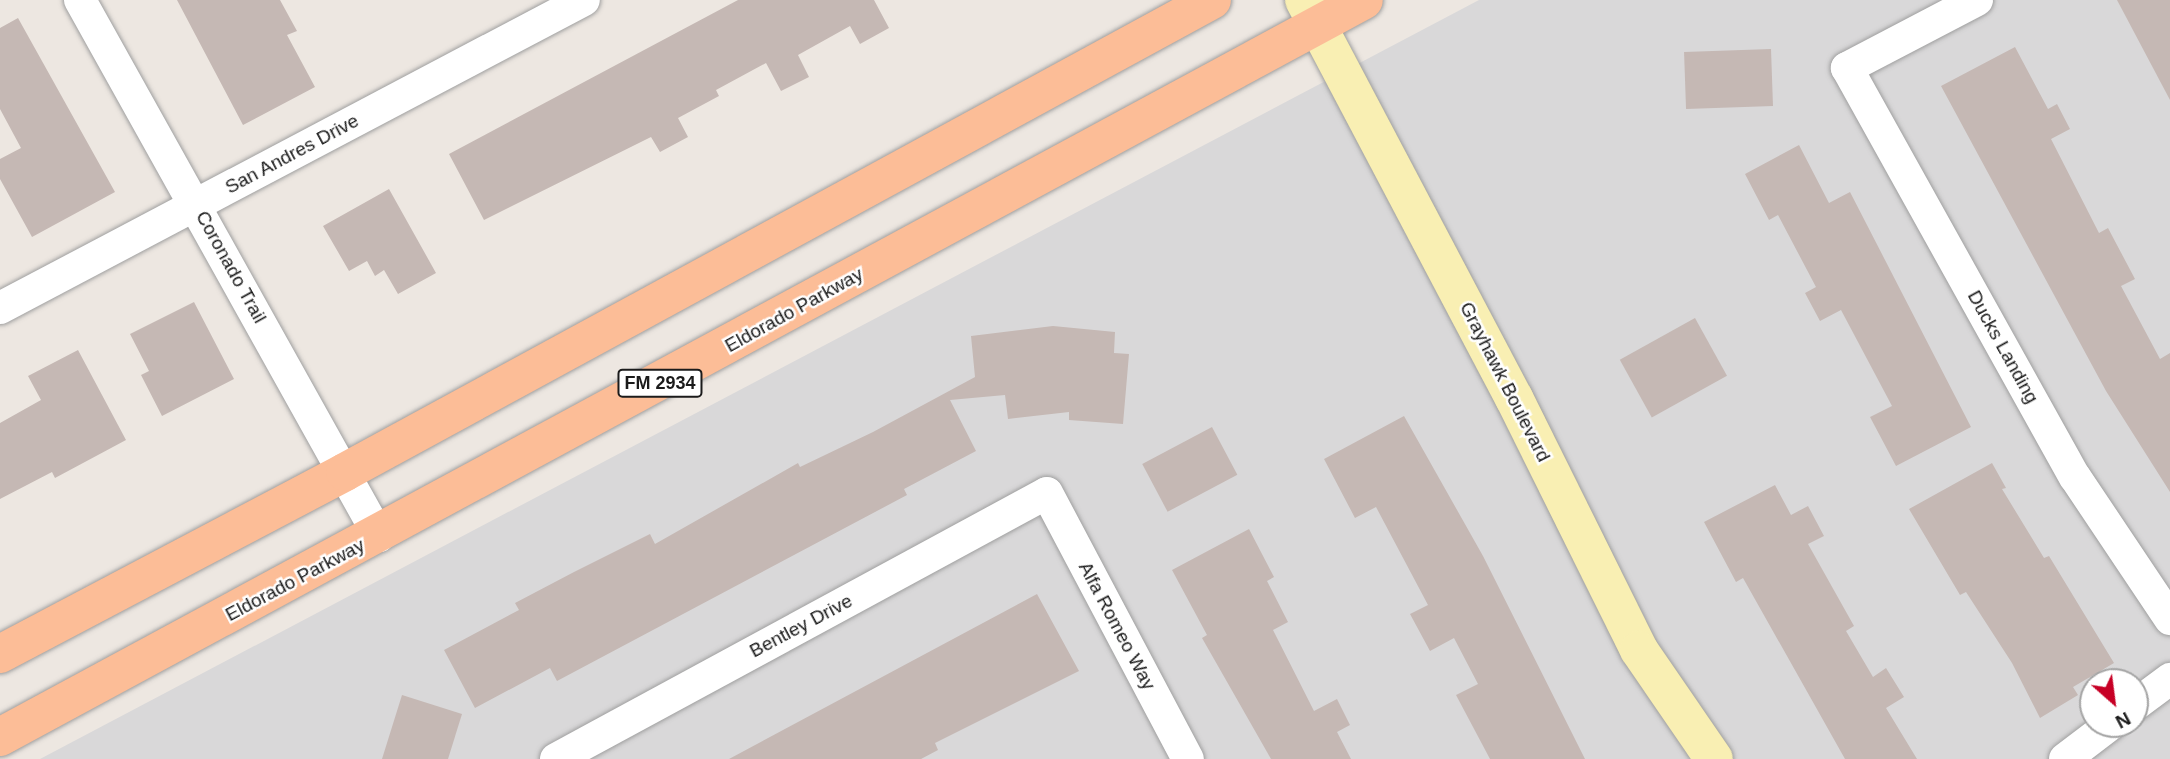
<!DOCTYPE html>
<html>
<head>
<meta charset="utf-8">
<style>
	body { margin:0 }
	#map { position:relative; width:2170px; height:759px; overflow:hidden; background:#ede7e1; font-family:Arial,sans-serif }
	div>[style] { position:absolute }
	.residential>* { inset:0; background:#d9d8d9 }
	.building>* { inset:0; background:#c5b8b4; transform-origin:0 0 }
	.roads { filter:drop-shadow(0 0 2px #9f9f9f) drop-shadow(0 0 2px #9f9f9f) }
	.street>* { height:32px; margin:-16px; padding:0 16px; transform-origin:16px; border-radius:16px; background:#fff }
	.secondary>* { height:38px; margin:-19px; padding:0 19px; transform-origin:19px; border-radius:19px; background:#f9efb3 }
	.primary>* { height:38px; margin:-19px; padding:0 19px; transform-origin:19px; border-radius:19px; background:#fcbd97 }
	span { translate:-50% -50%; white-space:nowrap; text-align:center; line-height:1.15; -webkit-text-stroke:5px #fff; paint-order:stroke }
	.shield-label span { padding:2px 5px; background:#fff; border:2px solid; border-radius:5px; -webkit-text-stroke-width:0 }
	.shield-label { font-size:18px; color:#1b1b1b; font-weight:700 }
	.street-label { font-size:19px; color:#1b1b1b }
	.north { position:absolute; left:2079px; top:668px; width:70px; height:70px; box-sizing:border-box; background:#fff; border:2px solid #a4a4a4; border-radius:50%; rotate:152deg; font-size:19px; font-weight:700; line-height:28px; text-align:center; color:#1b1b1b }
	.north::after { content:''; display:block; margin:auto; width:24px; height:32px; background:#c70025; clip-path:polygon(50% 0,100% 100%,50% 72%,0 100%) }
</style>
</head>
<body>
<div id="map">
	<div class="residential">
		<i style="clip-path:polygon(evenodd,1479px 0,2170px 0,2170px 759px,40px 759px,1479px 0,2093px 682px,2135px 682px,2135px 724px,2093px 724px,2093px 682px)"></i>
	</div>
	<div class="building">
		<i style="clip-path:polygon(177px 0,280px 0,297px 31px,287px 35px,315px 87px,243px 125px)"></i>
		<i style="clip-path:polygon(738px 0,874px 0,889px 28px,860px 44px,850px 26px,798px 55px,809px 77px,781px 91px,766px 63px,716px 90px,719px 96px,678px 118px,688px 137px,660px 152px,651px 137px,484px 220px,449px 154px)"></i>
		<i style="clip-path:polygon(2117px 0,2170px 0,2170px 100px)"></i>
		<i style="clip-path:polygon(18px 18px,115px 192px,32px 237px,0 179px,0 159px,21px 148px,0 109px,0 28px)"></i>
		<i style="clip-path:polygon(2015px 47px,2048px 109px,2057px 104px,2070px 129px,2051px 139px,2099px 233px,2108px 228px,2135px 279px,2121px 286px,2160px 359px,2170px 353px,2170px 492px,2106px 391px,1941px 86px)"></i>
		<i style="left:1771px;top:49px;width:57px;height:87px;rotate:88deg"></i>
		<i style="clip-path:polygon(1799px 145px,1829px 203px,1850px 192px,1971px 427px,1896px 466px,1870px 417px,1892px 406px,1841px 310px,1820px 321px,1805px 293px,1816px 287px,1778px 215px,1769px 220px,1745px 174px)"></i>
		<i style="clip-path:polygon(389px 189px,436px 273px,398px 294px,384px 270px,375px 276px,367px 261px,349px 271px,323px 226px)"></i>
		<i style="clip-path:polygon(194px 302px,234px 379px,162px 416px,141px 375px,149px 371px,130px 334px)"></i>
		<i style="left:1695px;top:318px;width:66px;height:86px;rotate:61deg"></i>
		<i style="clip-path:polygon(1053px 326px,1115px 332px,1114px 353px,1129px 354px,1123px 424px,1069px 420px,1069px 412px,1008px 419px,1005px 395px,950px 400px,976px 451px,904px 489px,907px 495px,557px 681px,550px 668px,475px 708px,444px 650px,519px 610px,515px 603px,574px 572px,650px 534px,655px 544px,798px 463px,800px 467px,873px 432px,975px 377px,971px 336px)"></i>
		<i style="clip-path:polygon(78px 350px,126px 440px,55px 478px,52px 472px,0 499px,0 423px,41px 400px,28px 376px)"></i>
		<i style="clip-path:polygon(1404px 416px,1483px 556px,1585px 759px,1490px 759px,1456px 695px,1478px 684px,1454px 638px,1430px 651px,1410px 614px,1428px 605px,1376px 507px,1355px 518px,1324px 459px)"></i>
		<i style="left:1212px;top:427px;width:54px;height:79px;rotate:62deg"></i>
		<i style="clip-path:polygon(1992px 463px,2006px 488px,2002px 489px,2044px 558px,2049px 556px,2114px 663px,2073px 687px,2078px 695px,2040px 718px,2012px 663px,1966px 592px,1960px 595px,1909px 509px)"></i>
		<i style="clip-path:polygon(1775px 485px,1791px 515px,1808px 506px,1824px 536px,1808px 544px,1854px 626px,1846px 631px,1873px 677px,1886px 668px,1904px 697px,1886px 708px,1917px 759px,1845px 759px,1743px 578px,1736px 582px,1704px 522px)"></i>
		<i style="clip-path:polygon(1249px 529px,1274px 577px,1267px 581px,1288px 622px,1273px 630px,1314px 711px,1337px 699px,1350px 725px,1337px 732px,1351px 759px,1271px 759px,1202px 638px,1207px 635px,1172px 570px)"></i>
		<i style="clip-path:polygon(1037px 594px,1079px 671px,935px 743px,938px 750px,921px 759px,729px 759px)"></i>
		<i style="clip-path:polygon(402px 695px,462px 714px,448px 759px,382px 759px)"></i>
	</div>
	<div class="roads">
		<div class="street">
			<i style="left:80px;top:0;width:614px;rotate:60.85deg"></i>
			<i style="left:1977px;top:0;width:147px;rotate:152.4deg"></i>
			<i style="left:1847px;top:68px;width:468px;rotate:60.9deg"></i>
			<i style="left:2075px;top:477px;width:171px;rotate:56.2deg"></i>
			<i style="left:0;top:308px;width:660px;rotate:-27.81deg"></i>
			<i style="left:2135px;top:705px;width:44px;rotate:-36.6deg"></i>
			<i style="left:556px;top:759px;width:558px;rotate:-28.45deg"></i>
			<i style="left:1047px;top:493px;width:301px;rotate:62.1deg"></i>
			<i style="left:2065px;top:759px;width:58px;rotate:-37.3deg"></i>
		</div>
		<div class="secondary">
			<i style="left:1304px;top:0;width:450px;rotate:62.2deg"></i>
			<i style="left:1514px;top:398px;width:281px;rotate:63.6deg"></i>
			<i style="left:1639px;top:650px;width:132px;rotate:55.5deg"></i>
		</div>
		<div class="primary">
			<i style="left:0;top:654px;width:390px;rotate:-27.8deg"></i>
			<i style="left:345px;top:472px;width:987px;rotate:-28.56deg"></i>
			<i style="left:0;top:737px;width:1550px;rotate:-28.38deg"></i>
		</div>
	</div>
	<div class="shield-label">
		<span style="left:660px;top:383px">FM 2934</span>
	</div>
	<div class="street-label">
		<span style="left:292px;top:154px;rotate:-28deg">San Andres Drive</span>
		<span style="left:231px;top:267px;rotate:61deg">Coronado Trail</span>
		<span style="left:794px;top:310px;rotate:-29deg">Eldorado Parkway</span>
		<span style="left:2003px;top:347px;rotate:61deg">Ducks Landing</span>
		<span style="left:1505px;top:382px;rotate:63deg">Grayhawk Boulevard</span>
		<span style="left:295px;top:580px;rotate:-28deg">Eldorado Parkway</span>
		<span style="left:801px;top:626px;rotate:-28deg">Bentley Drive</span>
		<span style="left:1117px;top:626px;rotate:62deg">Alfa Romeo Way</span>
	</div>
	<div class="north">N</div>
</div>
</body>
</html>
